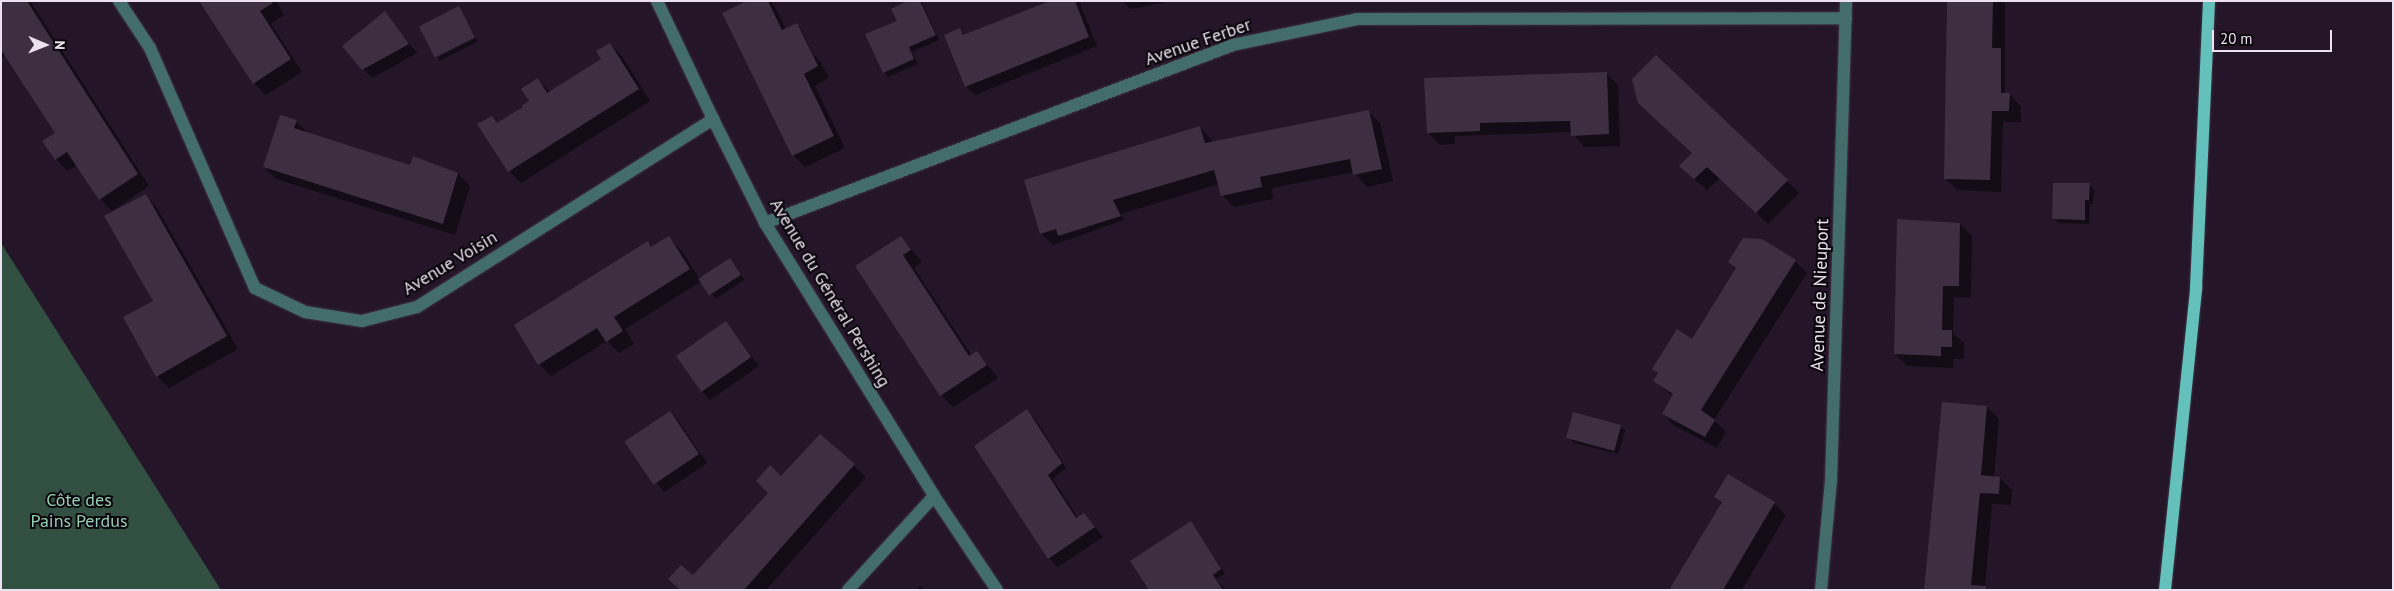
<!DOCTYPE html>
<html>
<head>
<meta charset="utf-8">
<style>
	body { margin:0 }
	#map { position:relative; width:2394px; height:591px; overflow:hidden; background:#241628; font-family:"PT Sans",sans-serif }
	div>[style] { position:absolute }
	.forest>* { inset:0; background:#315042 }
	.shadow>* { inset:0; background:#0007; transform-origin:0 0 }
	.building>* { inset:0; background:#3d2e41; transform-origin:0 0 }
	.roads { filter:drop-shadow(0 0 1px #403344) drop-shadow(0 0 1px #403344) }
	.minor>* { height:12px; margin:-6px; padding:0 6px; transform-origin:6px; border-radius:6px; background:#436d6b }
	.major>* { height:12px; margin:-6px; padding:0 6px; transform-origin:6px; border-radius:6px; background:#63c0ba }
	span { translate:-50% -50%; white-space:nowrap; text-align:center; line-height:1.15; -webkit-text-stroke:4px #0a050c; paint-order:stroke }
	.street-label { font-size:18px; color:#ece2ef }
	.park-label { font-size:18px; color:#94d1b4 }
	.frame { position:absolute; inset:0; border:2px solid #ece2ef; pointer-events:none }
	.north { position:absolute; left:20px; top:20px; width:50px; height:50px; -webkit-text-stroke:4px #0a050c; paint-order:stroke; rotate:91deg; font-size:14px; font-weight:700; line-height:20px; text-align:center; color:#ece2ef }
	.north::after { content:''; display:block; margin:auto; width:18px; height:22px; background:#ece2ef; clip-path:polygon(50% 0,100% 100%,50% 72%,0 100%) }
	.scale { position:absolute; left:2212px; top:30px; width:120px; height:22px; box-sizing:border-box; border:2px solid #ece2ef; border-top:0; padding-left:6px; font-size:15px; line-height:18px; white-space:nowrap; color:#ece2ef; -webkit-text-stroke:4px #0a050c; paint-order:stroke }
</style>
</head>
<body>
<div id="map">
	<div class="forest">
		<i style="clip-path:polygon(1px 243px,221px 590px,1px 590px)"></i>
	</div>
	<div class="shadow">
		<i style="clip-path:polygon(1px 1px,30px 1px,149px 186px,112px 211px,100px 199px,77px 165px,67px 171px,56px 159px,57px 133px,6px 55px,1px 58px)"></i>
		<i style="clip-path:polygon(201px 1px,276px 1px,284px 15px,271px 24px,302px 72px,266px 95px,254px 83px)"></i>
		<i style="clip-path:polygon(750px 1px,770px 1px,775px 7px,786px 29px,796px 24px,801px 29px,812px 53px,820px 61px,829px 78px,815px 86px,845px 148px,805px 167px,793px 155px)"></i>
		<i style="clip-path:polygon(910px 1px,922px 2px,939px 40px,912px 52px,918px 64px,888px 77px,884px 72px,898px 22px)"></i>
		<i style="clip-path:polygon(1054px 1px,1079px 1px,1097px 46px,975px 95px,966px 86px,960px 30px,965px 36px)"></i>
		<i style="clip-path:polygon(1122px 1px,1173px 1px,1131px 9px)"></i>
		<i style="clip-path:polygon(1948px 1px,2005px 1px,2005px 94px,2009px 94px,2021px 106px,2021px 122px,2003px 122px,2001px 192px,1957px 190px,1945px 178px)"></i>
		<i style="clip-path:polygon(458px 7px,475px 36px,436px 56px)"></i>
		<i style="clip-path:polygon(385px 13px,417px 53px,372px 78px,363px 69px)"></i>
		<i style="left:476px;top:38px;width:4px;height:43px;rotate:63deg"></i>
		<i style="clip-path:polygon(610px 44px,622px 56px,650px 101px,521px 183px,509px 171px,498px 124px,525px 108px,530px 101px,538px 79px,550px 92px,603px 60px)"></i>
		<i style="clip-path:polygon(1606px 73px,1618px 85px,1620px 146px,1584px 147px,1572px 132px,1454px 136px,1455px 144px,1440px 145px,1428px 133px)"></i>
		<i style="clip-path:polygon(1368px 111px,1380px 123px,1393px 181px,1367px 187px,1354px 172px,1272px 188px,1273px 199px,1234px 207px,1222px 195px,1219px 184px,1121px 214px,1124px 220px,1053px 245px,1041px 233px,1200px 127px,1213px 142px)"></i>
		<i style="clip-path:polygon(296px 121px,308px 133px,410px 167px,414px 158px,458px 174px,470px 186px,455px 235px,276px 179px,264px 167px)"></i>
		<i style="clip-path:polygon(1694px 153px,1787px 181px,1799px 193px,1768px 224px,1720px 178px,1707px 190px,1693px 178px)"></i>
		<i style="clip-path:polygon(2089px 184px,2094px 189px,2093px 204px,2090px 204px,2089px 224px,2058px 223px,2054px 219px)"></i>
		<i style="clip-path:polygon(146px 196px,157px 208px,238px 349px,169px 388px,157px 376px,154px 302px)"></i>
		<i style="clip-path:polygon(1960px 224px,1972px 236px,1971px 298px,1954px 297px,1953px 333px,1964px 343px,1964px 359px,1953px 359px,1953px 368px,1907px 366px,1895px 354px)"></i>
		<i style="clip-path:polygon(669px 238px,681px 250px,700px 279px,734px 264px,744px 280px,716px 299px,702px 281px,625px 329px,634px 344px,619px 353px,607px 341px,551px 376px,539px 364px,648px 243px,653px 247px)"></i>
		<i style="clip-path:polygon(901px 238px,922px 262px,914px 268px,972px 356px,977px 352px,998px 378px,953px 407px,941px 395px,856px 267px)"></i>
		<i style="clip-path:polygon(1795px 261px,1807px 273px,1714px 420px,1726px 432px,1717px 448px,1675px 426px,1663px 414px,1673px 397px,1655px 381px,1659px 375px,1653px 369px,1693px 340px,1737px 270px,1729px 262px)"></i>
		<i style="clip-path:polygon(726px 322px,759px 366px,710px 400px,701px 391px)"></i>
		<i style="clip-path:polygon(1987px 407px,1999px 419px,1994px 478px,2000px 478px,2012px 490px,2011px 505px,1992px 504px,1985px 587px,1988px 590px,1926px 590px)"></i>
		<i style="clip-path:polygon(1027px 411px,1036px 420px,1066px 468px,1053px 479px,1078px 518px,1084px 514px,1103px 537px,1058px 567px,1049px 558px)"></i>
		<i style="clip-path:polygon(670px 413px,679px 422px,707px 463px,664px 492px,626px 442px)"></i>
		<i style="clip-path:polygon(1621px 426px,1625px 431px,1618px 454px,1574px 443px,1569px 438px)"></i>
		<i style="clip-path:polygon(820px 435px,866px 477px,766px 590px,681px 590px)"></i>
		<i style="clip-path:polygon(1728px 476px,1774px 503px,1786px 515px,1742px 590px,1671px 590px,1723px 504px,1715px 497px)"></i>
		<i style="clip-path:polygon(1190px 523px,1225px 574px,1216px 579px,1226px 590px,1151px 590px)"></i>
		<i style="clip-path:polygon(920px 586px,925px 590px,916px 590px)"></i>
	</div>
	<div class="building">
		<i style="clip-path:polygon(1px 1px,27px 1px,138px 174px,99px 200px,67px 152px,55px 160px,42px 141px,55px 133px,1px 50px)"></i>
		<i style="clip-path:polygon(199px 1px,272px 1px,273px 3px,260px 11px,291px 59px,253px 84px)"></i>
		<i style="clip-path:polygon(747px 1px,768px 1px,782px 30px,797px 23px,818px 66px,804px 74px,834px 136px,792px 156px,722px 13px)"></i>
		<i style="clip-path:polygon(907px 1px,920px 1px,936px 35px,909px 47px,914px 59px,883px 73px,865px 34px,897px 21px,891px 9px)"></i>
		<i style="clip-path:polygon(1050px 1px,1075px 1px,1089px 37px,965px 87px,944px 35px,960px 28px,963px 35px)"></i>
		<i style="clip-path:polygon(1947px 1px,1993px 1px,1992px 48px,2001px 48px,2001px 93px,2010px 93px,2009px 111px,1992px 111px,1990px 180px,1944px 179px)"></i>
		<i style="left:459px;top:6px;width:35px;height:45px;rotate:63deg"></i>
		<i style="clip-path:polygon(385px 11px,409px 44px,362px 70px,342px 46px)"></i>
		<i style="clip-path:polygon(610px 43px,639px 89px,508px 172px,477px 124px,492px 116px,497px 123px,523px 107px,522px 105px,529px 101px,521px 89px,538px 78px,547px 93px,601px 59px,596px 51px)"></i>
		<i style="clip-path:polygon(1656px 55px,1788px 180px,1756px 213px,1707px 167px,1694px 179px,1679px 166px,1692px 153px,1638px 103px,1632px 79px)"></i>
		<i style="clip-path:polygon(1607px 72px,1609px 134px,1571px 136px,1570px 121px,1480px 123px,1480px 131px,1427px 133px,1424px 78px)"></i>
		<i style="clip-path:polygon(1369px 110px,1382px 169px,1353px 175px,1350px 159px,1260px 177px,1262px 187px,1221px 196px,1214px 170px,1113px 200px,1121px 216px,1058px 236px,1056px 229px,1040px 234px,1024px 180px,1200px 126px,1205px 143px)"></i>
		<i style="clip-path:polygon(280px 115px,297px 120px,294px 128px,410px 165px,413px 156px,458px 173px,443px 224px,263px 167px)"></i>
		<i style="clip-path:polygon(2053px 183px,2090px 183px,2089px 200px,2085px 200px,2085px 220px,2052px 219px)"></i>
		<i style="clip-path:polygon(146px 194px,227px 336px,156px 377px,123px 317px,153px 301px,104px 216px)"></i>
		<i style="clip-path:polygon(1897px 219px,1960px 223px,1959px 286px,1943px 286px,1942px 330px,1952px 330px,1952px 347px,1941px 347px,1941px 356px,1894px 354px)"></i>
		<i style="clip-path:polygon(669px 236px,690px 269px,614px 317px,623px 331px,606px 342px,597px 328px,538px 365px,514px 325px,648px 241px,651px 247px)"></i>
		<i style="clip-path:polygon(901px 236px,911px 250px,903px 255px,969px 356px,977px 351px,987px 365px,940px 396px,855px 266px)"></i>
		<i style="clip-path:polygon(1743px 238px,1762px 239px,1796px 260px,1701px 410px,1715px 420px,1705px 437px,1662px 414px,1673px 394px,1653px 381px,1658px 373px,1652px 369px,1677px 329px,1692px 339px,1736px 268px,1728px 262px)"></i>
		<i style="left:730px;top:258px;width:20px;height:38px;rotate:57deg"></i>
		<i style="left:726px;top:321px;width:44px;height:61px;rotate:55deg"></i>
		<i style="clip-path:polygon(1942px 402px,1987px 406px,1981px 475px,2000px 477px,1999px 494px,1980px 493px,1971px 585px,1986px 586px,1986px 590px,1924px 590px)"></i>
		<i style="clip-path:polygon(1027px 409px,1062px 463px,1048px 475px,1076px 518px,1084px 513px,1095px 527px,1048px 559px,974px 446px)"></i>
		<i style="left:670px;top:411px;width:52px;height:55px;rotate:56deg"></i>
		<i style="left:1573px;top:412px;width:50px;height:27px;rotate:15deg"></i>
		<i style="clip-path:polygon(820px 434px,855px 464px,744px 590px,680px 590px,668px 579px,681px 565px,693px 575px,768px 493px,756px 481px,770px 465px,781px 476px)"></i>
		<i style="clip-path:polygon(1728px 474px,1775px 502px,1723px 590px,1669px 590px,1722px 502px,1714px 497px)"></i>
		<i style="clip-path:polygon(1191px 521px,1221px 569px,1213px 575px,1223px 590px,1149px 590px,1130px 561px)"></i>
	</div>
	<div class="roads">
		<div class="minor">
			<i style="left:119px;top:1px;width:56px;rotate:56.6deg"></i>
			<i style="left:150px;top:48px;width:262px;rotate:66.4deg"></i>
			<i style="left:255px;top:288px;width:55px;rotate:25.6deg"></i>
			<i style="left:305px;top:312px;width:58px;rotate:9deg"></i>
			<i style="left:362px;top:321px;width:57px;rotate:-14.3deg"></i>
			<i style="left:417px;top:307px;width:351px;rotate:-32.4deg"></i>
			<i style="left:657px;top:1px;width:131px;rotate:64.6deg"></i>
			<i style="left:713px;top:119px;width:116px;rotate:63.4deg"></i>
			<i style="left:765px;top:223px;width:321px;rotate:58.2deg"></i>
			<i style="left:934px;top:496px;width:113px;rotate:56.2deg"></i>
			<i style="left:765px;top:223px;width:501px;rotate:-20.82deg"></i>
			<i style="left:1233px;top:45px;width:127px;rotate:-11.8deg"></i>
			<i style="left:1357px;top:19px;width:489px;rotate:-0.1deg"></i>
			<i style="left:848px;top:590px;width:127px;rotate:-47.5deg"></i>
			<i style="left:1821px;top:590px;width:109px;rotate:-84.8deg"></i>
			<i style="left:1831px;top:481px;width:480px;rotate:-88.2deg"></i>
		</div>
		<div class="major">
			<i style="left:2165px;top:590px;width:304px;rotate:-84.1deg"></i>
			<i style="left:2196px;top:288px;width:287px;rotate:-87.4deg"></i>
		</div>
	</div>
	<div class="street-label">
		<span style="left:1198px;top:42px;rotate:-19deg">Avenue Ferber</span>
		<span style="left:450px;top:263px;rotate:-31deg">Avenue Voisin</span>
		<span style="left:830px;top:293px;rotate:59deg">Avenue du Général Pershing</span>
		<span style="left:1820px;top:295px;rotate:-88deg">Avenue de Nieuport</span>
	</div>
	<div class="park-label">
		<span style="left:79px;top:511px">Côte des<br>Pains Perdus</span>
	</div>
	<div class="frame"></div>
	<div class="north">N</div>
	<div class="scale">20 m</div>
</div>
</body>
</html>
